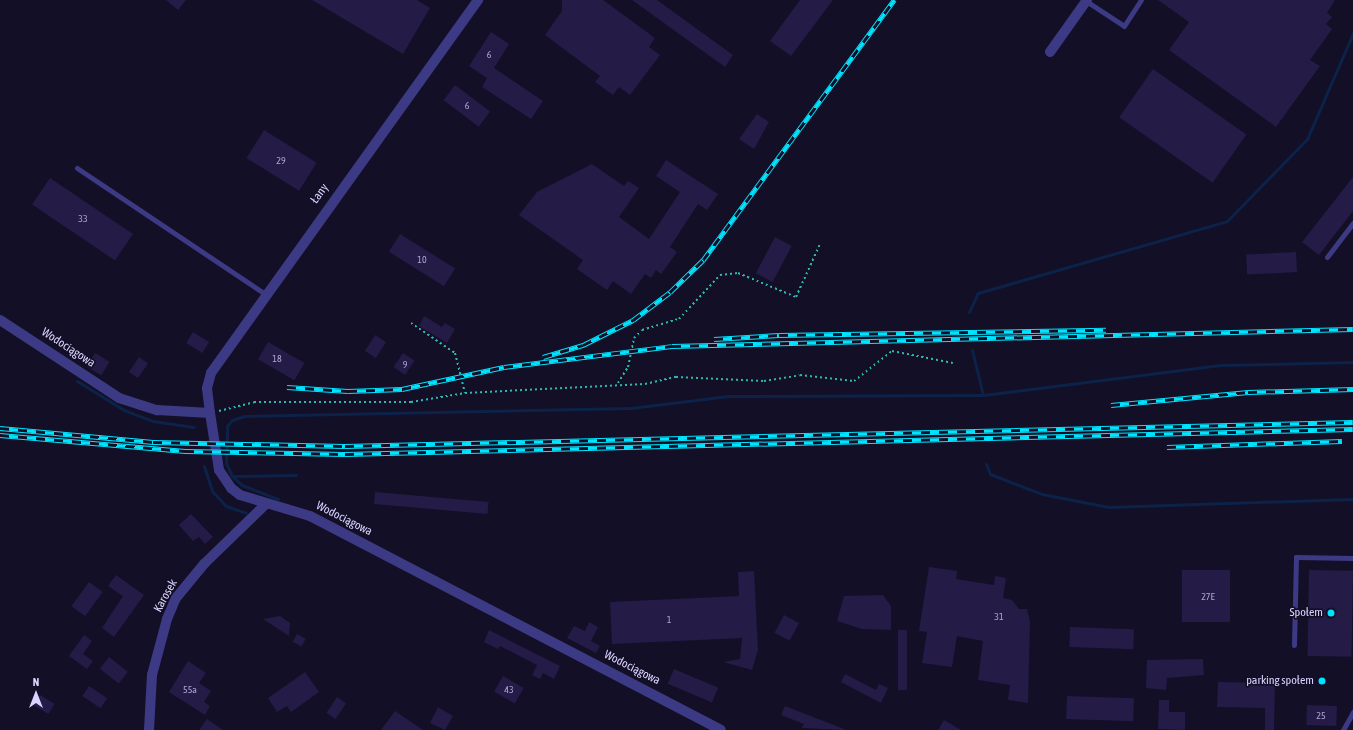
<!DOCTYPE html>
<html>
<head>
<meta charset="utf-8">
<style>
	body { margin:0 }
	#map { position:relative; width:1353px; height:730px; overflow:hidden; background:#130f26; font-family:"Asap Condensed",sans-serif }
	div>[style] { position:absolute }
	.stream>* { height:3px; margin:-1.5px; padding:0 1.5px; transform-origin:1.5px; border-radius:1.5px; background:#0c2248 }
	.building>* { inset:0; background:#241b47; transform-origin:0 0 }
	.path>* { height:2px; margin-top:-1px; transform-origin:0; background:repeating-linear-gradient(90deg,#2fb8b0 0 2px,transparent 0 5px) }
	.service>* { height:5px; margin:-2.5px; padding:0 2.5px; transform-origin:2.5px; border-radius:2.5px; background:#3d3a85 }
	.minor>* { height:10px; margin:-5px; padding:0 5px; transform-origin:5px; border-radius:5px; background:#3d3a85 }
	.rail>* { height:4.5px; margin-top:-2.25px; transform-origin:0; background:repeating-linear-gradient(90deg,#130f26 0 9px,#00e5ff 0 18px); box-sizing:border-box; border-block:1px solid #00e5ff }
	.dots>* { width:11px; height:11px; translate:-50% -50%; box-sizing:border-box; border:2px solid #130f26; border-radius:50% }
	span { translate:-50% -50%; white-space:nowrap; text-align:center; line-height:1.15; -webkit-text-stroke:3.5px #130f26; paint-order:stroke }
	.number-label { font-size:10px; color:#aca6d1 }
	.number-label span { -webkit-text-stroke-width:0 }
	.street-label { font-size:12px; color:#d9d4ff }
	.poi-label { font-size:12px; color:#d9d4ff }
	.right { translate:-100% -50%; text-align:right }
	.north { position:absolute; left:16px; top:674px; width:40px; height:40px; -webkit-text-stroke:3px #130f26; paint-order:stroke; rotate:0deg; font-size:11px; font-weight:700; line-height:16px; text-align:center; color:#d9d4ff }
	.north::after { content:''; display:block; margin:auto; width:14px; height:18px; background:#d9d4ff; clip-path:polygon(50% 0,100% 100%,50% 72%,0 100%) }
</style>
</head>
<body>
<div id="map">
	<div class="stream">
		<i style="left:969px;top:312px;width:21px;rotate:-65deg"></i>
		<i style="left:978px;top:293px;width:259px;rotate:-16.1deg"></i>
		<i style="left:1227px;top:221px;width:115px;rotate:-45.7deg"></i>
		<i style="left:1307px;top:139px;width:116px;rotate:-66.5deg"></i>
		<i style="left:972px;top:350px;width:46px;rotate:76.3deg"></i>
		<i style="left:77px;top:381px;width:55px;rotate:31.7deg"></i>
		<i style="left:124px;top:410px;width:31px;rotate:21deg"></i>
		<i style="left:153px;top:421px;width:41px;rotate:8.3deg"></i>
		<i style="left:986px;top:464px;width:11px;rotate:68deg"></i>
		<i style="left:990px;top:474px;width:56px;rotate:21deg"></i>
		<i style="left:1042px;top:494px;width:68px;rotate:11deg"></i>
		<i style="left:1109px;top:507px;width:244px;rotate:-1.9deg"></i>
		<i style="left:204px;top:466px;width:26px;rotate:72deg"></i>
		<i style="left:212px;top:491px;width:21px;rotate:47deg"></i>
		<i style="left:226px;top:506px;width:21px;rotate:19deg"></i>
		<i style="left:232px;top:476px;width:64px;rotate:-0.9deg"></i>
		<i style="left:278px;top:499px;width:39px;rotate:-159deg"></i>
		<i style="left:242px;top:485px;width:13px;rotate:-138deg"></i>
		<i style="left:232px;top:476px;width:14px;rotate:-115deg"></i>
		<i style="left:226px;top:463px;width:37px;rotate:-88deg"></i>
		<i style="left:227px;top:426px;width:8px;rotate:-50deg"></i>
		<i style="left:232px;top:420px;width:13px;rotate:-18deg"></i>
		<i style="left:244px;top:416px;width:387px;rotate:-1.2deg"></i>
		<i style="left:631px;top:408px;width:98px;rotate:-7.1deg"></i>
		<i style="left:728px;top:396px;width:255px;rotate:-0.2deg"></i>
		<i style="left:983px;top:395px;width:241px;rotate:-7.2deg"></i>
		<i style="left:1222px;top:365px;width:131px;rotate:-1.3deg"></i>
	</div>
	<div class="building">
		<i style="clip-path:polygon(166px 0,186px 0,178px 10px)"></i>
		<i style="clip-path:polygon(312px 0,417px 0,430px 8px,403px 54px)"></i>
		<i style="clip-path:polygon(562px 0,603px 0,655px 38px,649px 47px,660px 55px,630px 95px,619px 87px,613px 95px,595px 82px,600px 76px,545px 35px,562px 11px)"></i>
		<i style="clip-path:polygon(632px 0,657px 0,733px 55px,725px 67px)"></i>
		<i style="clip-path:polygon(800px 0,833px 0,791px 56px,770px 41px)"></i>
		<i style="clip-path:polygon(1158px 0,1335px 0,1327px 13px,1332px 17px,1326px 24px,1332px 29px,1310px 60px,1320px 66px,1276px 127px,1169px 50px,1189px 22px)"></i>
		<i style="clip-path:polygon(491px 32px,509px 44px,494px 68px,543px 101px,531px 119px,482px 87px,487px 78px,469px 66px)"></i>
		<i style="left:1153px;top:69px;width:114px;height:59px;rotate:35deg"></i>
		<i style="left:455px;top:85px;width:44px;height:19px;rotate:37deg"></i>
		<i style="clip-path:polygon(757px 114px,769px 122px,754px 149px,739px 139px)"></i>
		<i style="left:264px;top:130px;width:62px;height:33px;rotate:32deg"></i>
		<i style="clip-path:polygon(666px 160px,718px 194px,707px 210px,698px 204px,670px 247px,677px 252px,661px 274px,656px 270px,651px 278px,645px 274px,631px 294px,613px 281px,607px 290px,577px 269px,583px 260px,519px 215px,537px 192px,592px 164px,624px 186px,628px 181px,639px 188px,619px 217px,649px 239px,680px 192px,656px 176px)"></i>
		<i style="clip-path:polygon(1353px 177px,1353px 211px,1319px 255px,1302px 242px)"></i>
		<i style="left:50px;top:178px;width:100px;height:32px;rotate:34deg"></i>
		<i style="left:400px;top:234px;width:65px;height:21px;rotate:32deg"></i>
		<i style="left:775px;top:237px;width:19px;height:41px;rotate:28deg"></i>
		<i style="left:1296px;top:252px;width:20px;height:50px;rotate:87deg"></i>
		<i style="clip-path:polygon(424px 316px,442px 327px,445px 323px,455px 329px,447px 343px,419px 326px)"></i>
		<i style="left:193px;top:332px;width:19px;height:13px;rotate:32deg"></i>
		<i style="left:375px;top:335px;width:13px;height:19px;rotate:32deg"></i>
		<i style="left:268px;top:342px;width:42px;height:20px;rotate:30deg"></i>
		<i style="left:95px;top:353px;width:17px;height:16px;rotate:31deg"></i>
		<i style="left:403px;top:353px;width:14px;height:17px;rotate:34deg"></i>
		<i style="left:139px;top:357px;width:11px;height:18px;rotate:34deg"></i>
		<i style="left:375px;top:492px;width:114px;height:12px;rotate:5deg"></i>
		<i style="clip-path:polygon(191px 514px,213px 537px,205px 544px,199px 537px,193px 541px,179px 525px)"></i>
		<i style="clip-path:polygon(929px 567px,957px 571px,956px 579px,994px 585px,995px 576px,1006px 578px,1003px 598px,1012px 600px,1019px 609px,1027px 609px,1030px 621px,1028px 703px,1008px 700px,1010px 685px,978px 680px,983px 641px,957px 636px,952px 667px,922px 663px,927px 632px,919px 631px)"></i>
		<i style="left:1182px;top:570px;width:48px;height:52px"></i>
		<i style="left:1309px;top:570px;width:44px;height:86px;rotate:1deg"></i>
		<i style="clip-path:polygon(754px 571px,758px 650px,752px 670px,723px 662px,740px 659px,742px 638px,612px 644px,610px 602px,739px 596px,738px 572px)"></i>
		<i style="clip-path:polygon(116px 575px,144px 595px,114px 637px,102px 628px,123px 596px,108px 586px)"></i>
		<i style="left:89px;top:582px;width:17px;height:30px;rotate:36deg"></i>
		<i style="clip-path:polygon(883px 595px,891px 606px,891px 630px,862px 629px,837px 621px,844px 596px)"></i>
		<i style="left:784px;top:615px;width:17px;height:20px;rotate:28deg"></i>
		<i style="clip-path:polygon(280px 616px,290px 623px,289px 636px,263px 619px)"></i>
		<i style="clip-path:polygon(589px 622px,598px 627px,591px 641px,600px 646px,596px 653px,567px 638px,574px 626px,585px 631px)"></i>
		<i style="left:1070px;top:627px;width:64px;height:20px;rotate:2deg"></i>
		<i style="clip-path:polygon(489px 630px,560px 666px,554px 679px,543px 673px,540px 679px,532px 675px,537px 665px,500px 646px,498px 649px,484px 642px)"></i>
		<i style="left:898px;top:630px;width:9px;height:60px"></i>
		<i style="left:297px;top:634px;width:10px;height:9px;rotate:29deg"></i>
		<i style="clip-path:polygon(84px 635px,92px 641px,83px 654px,93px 661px,87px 669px,69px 656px)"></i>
		<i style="left:109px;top:657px;width:24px;height:15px;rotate:38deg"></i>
		<i style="clip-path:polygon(1203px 659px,1204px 675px,1167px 678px,1166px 690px,1146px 688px,1147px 660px)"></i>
		<i style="clip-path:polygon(188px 661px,206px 673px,199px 683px,211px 691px,204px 702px,210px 706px,205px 715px,169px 692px)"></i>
		<i style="left:674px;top:669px;width:48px;height:16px;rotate:23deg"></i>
		<i style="clip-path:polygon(305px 672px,319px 692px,291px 712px,287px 706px,277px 712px,268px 698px)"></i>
		<i style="clip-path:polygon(845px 674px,876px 690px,879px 684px,888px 688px,881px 703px,841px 682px)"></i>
		<i style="left:503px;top:676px;width:24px;height:18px;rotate:30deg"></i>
		<i style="clip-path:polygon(1218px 682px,1275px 683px,1274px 730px,1265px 730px,1265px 708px,1217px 707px)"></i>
		<i style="left:89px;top:686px;width:22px;height:12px;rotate:34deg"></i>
		<i style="left:40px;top:695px;width:17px;height:12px;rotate:31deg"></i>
		<i style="left:1067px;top:696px;width:67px;height:23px;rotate:2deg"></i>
		<i style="left:337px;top:697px;width:11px;height:19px;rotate:34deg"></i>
		<i style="clip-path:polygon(1159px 700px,1169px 700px,1169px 712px,1185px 712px,1185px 730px,1158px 729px)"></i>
		<i style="left:1307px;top:705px;width:30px;height:20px;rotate:2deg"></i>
		<i style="clip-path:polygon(785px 706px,844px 729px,844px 730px,802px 728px,804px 724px,781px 715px)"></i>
		<i style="clip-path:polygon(438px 707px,453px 716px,445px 730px,430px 723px)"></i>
		<i style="clip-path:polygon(395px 711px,423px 730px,381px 730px)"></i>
		<i style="clip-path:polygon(207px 719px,223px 730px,199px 730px)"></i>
		<i style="clip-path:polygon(944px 720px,961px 730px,938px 730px)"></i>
	</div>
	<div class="path">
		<i style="left:411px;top:323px;width:53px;rotate:34.3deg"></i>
		<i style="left:455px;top:353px;width:41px;rotate:76deg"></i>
		<i style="left:618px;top:383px;width:19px;rotate:-58deg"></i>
		<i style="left:628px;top:367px;width:30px;rotate:-78deg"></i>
		<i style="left:634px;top:338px;width:11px;rotate:-45deg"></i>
		<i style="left:642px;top:330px;width:39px;rotate:-17deg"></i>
		<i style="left:679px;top:319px;width:60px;rotate:-47deg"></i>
		<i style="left:720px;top:275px;width:18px;rotate:-6deg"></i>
		<i style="left:738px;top:273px;width:63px;rotate:22.5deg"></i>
		<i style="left:796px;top:297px;width:58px;rotate:-65.6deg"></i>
		<i style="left:219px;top:411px;width:36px;rotate:-14deg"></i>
		<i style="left:254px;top:402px;width:157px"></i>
		<i style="left:411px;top:402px;width:55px;rotate:-9.5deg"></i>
		<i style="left:465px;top:393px;width:180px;rotate:-2.9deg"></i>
		<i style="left:645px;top:384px;width:32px;rotate:-13deg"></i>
		<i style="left:676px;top:377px;width:88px;rotate:2.6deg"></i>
		<i style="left:764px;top:381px;width:36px;rotate:-9deg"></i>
		<i style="left:800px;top:375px;width:54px;rotate:6.3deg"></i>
		<i style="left:854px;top:381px;width:48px;rotate:-38.3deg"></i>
		<i style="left:892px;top:351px;width:62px;rotate:11.1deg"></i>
	</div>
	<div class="service">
		<i style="left:1086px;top:1px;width:45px;rotate:33.3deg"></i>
		<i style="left:1124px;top:26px;width:31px;rotate:-57deg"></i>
		<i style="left:77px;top:168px;width:226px;rotate:33.8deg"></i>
		<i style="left:1327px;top:257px;width:43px;rotate:-52.6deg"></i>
		<i style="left:1294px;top:645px;width:88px;rotate:-88.7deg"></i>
		<i style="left:1296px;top:557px;width:57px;rotate:1deg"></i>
		<i style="left:1343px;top:730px;width:21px;rotate:-61deg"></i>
	</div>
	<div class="minor">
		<i style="left:1050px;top:52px;width:64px;rotate:-54.6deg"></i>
		<i style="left:0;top:320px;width:142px;rotate:33.2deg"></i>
		<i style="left:119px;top:398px;width:40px;rotate:18deg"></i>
		<i style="left:157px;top:410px;width:53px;rotate:3.2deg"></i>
		<i style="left:210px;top:413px;width:58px;rotate:81deg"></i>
		<i style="left:219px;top:470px;width:22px;rotate:56deg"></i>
		<i style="left:231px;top:488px;width:11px;rotate:38deg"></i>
		<i style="left:240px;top:495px;width:73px;rotate:16.7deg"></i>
		<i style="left:310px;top:516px;width:463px;rotate:27.5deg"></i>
		<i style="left:210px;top:413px;width:25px;rotate:-97deg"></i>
		<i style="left:207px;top:388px;width:16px;rotate:-75deg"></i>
		<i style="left:211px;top:373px;width:459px;rotate:-54.4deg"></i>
		<i style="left:149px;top:730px;width:55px;rotate:-86.9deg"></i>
		<i style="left:152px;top:675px;width:58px;rotate:-75deg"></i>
		<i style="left:167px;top:619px;width:23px;rotate:-67deg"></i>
		<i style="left:176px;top:598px;width:44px;rotate:-50.5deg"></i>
		<i style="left:204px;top:564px;width:86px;rotate:-44.1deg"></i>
	</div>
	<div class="rail">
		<i style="left:714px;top:339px;width:65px;rotate:-3.5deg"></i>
		<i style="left:779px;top:335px;width:327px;rotate:-0.9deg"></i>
		<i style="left:543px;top:357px;width:42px;rotate:-16.7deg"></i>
		<i style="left:583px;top:345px;width:56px;rotate:-26.6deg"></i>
		<i style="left:633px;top:320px;width:46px;rotate:-37.1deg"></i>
		<i style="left:670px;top:292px;width:46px;rotate:-44.1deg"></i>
		<i style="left:703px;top:260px;width:323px;rotate:-53.7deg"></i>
		<i style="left:287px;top:387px;width:61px;rotate:3.8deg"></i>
		<i style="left:348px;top:391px;width:54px;rotate:-2.1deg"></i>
		<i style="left:402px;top:389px;width:104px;rotate:-12.2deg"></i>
		<i style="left:504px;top:367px;width:169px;rotate:-7.1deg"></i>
		<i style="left:672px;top:346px;width:681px;rotate:-1.43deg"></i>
		<i style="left:1111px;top:405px;width:138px;rotate:-5.4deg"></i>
		<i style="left:1248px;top:392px;width:105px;rotate:-1.6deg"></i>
		<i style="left:0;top:428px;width:154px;rotate:5.2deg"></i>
		<i style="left:153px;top:442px;width:192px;rotate:1.2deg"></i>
		<i style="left:345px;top:446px;width:1008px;rotate:-1.36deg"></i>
		<i style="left:0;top:435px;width:186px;rotate:4.9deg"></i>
		<i style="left:185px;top:451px;width:160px;rotate:1.1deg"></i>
		<i style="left:345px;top:454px;width:1008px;rotate:-1.42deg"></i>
		<i style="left:1167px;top:447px;width:175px;rotate:-2deg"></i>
	</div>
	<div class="dots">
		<i style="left:1331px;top:613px;background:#00e5ff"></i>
		<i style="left:1322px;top:681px;background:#00e5ff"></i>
	</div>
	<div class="number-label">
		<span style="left:489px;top:55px">6</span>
		<span style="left:467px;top:106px">6</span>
		<span style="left:281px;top:161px">29</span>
		<span style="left:83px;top:219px">33</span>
		<span style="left:422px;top:260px">10</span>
		<span style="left:277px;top:359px">18</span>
		<span style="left:405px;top:365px">9</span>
		<span style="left:1208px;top:597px">27E</span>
		<span style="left:999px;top:617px">31</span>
		<span style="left:669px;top:620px">1</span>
		<span style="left:190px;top:690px">55a</span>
		<span style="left:509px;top:690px">43</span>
		<span style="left:1321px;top:716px">25</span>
	</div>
	<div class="street-label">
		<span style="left:320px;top:194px;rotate:-54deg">Łany</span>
		<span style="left:68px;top:348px;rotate:33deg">Wodociągowa</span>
		<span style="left:344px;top:519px;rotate:27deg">Wodociągowa</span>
		<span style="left:166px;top:596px;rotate:-61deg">Karosek</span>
		<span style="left:632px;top:668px;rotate:27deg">Wodociągowa</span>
	</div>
	<div class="poi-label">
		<span class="right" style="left:1323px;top:613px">Społem</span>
		<span class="right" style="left:1314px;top:681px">parking społem</span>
	</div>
	<div class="north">N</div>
</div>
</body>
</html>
